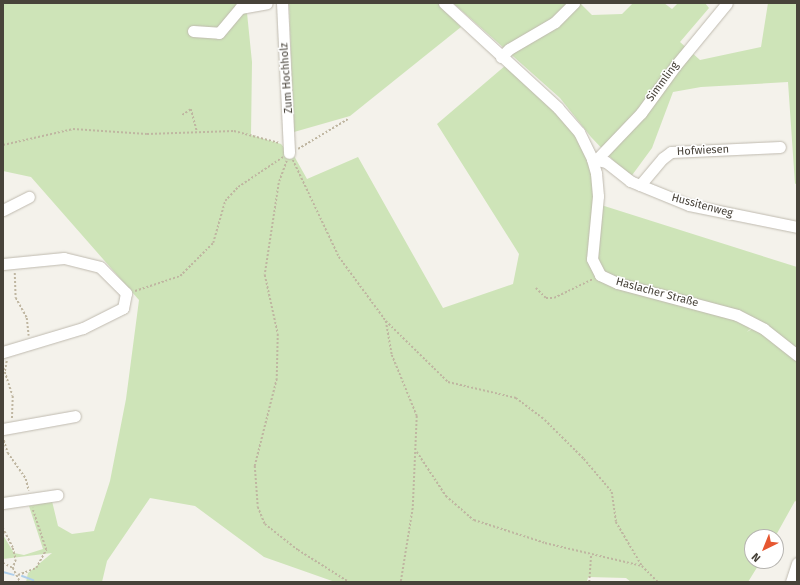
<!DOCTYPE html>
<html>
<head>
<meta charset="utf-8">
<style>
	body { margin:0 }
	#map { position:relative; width:800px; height:585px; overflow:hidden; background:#f4f2eb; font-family:"Fira Sans",sans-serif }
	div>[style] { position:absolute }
	.green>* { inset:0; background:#cee4b8 }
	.stream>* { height:2px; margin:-1px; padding:0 1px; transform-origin:1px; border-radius:1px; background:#aeceea }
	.path>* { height:1.5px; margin-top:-0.75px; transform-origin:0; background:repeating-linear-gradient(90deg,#bfb6a1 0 2px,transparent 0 4px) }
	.roads { filter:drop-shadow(0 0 1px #bfbaaf) drop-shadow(0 0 1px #bfbaaf) }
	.minor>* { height:11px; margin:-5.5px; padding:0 5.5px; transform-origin:5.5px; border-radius:5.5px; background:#fff }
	span { translate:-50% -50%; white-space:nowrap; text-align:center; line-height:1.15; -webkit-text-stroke:3px #fff; paint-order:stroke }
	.street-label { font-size:11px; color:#48433a }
	.frame { position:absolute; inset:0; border:4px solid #48433a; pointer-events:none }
	.north { position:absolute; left:744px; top:529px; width:40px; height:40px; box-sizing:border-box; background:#fff; border:1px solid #b6b4b0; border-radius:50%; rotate:223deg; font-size:11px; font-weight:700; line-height:16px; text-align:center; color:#48433a }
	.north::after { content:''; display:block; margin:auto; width:14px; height:18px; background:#e65731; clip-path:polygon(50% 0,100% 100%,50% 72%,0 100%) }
</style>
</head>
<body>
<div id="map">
	<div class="green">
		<i style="clip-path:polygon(3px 3px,246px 3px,252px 62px,251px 135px,281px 144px,289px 153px,293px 154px,307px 179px,358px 157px,443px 308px,513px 284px,519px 254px,437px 124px,506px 65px,571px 125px,584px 148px,592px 173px,595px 198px,593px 236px,598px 204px,797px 267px,797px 354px,758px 322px,728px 310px,614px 280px,602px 273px,594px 263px,592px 245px,589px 242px,591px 269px,601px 280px,741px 319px,754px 325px,747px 332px,755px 327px,760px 330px,797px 359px,797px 502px,795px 501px,775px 537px,752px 537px,752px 561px,761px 561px,748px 582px,631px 582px,626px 578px,588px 577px,587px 582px,335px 582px,264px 557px,195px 506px,150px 498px,107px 561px,102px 582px,26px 582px,28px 573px,52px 553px,3px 559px,3px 535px,14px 553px,24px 555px,43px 549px,29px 506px,52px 501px,58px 526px,72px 534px,94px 531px,110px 481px,126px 399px,139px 300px,31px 177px,3px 171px)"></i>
		<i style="clip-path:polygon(289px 3px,438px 3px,461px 27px,350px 116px,294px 132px)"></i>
		<i style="clip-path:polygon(453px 3px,580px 3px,592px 15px,622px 14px,633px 3px,664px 3px,672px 9px,678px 3px,705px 3px,709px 8px,680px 42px,700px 60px,761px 47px,768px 3px,797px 3px,797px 183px,795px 184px,788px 82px,701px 87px,673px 92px,652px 148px,630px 178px,591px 137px,560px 98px)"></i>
	</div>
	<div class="stream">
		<i style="left:3px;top:572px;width:11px;rotate:15deg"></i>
		<i style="left:22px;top:576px;width:12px;rotate:20deg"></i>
	</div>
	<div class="path">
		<i style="left:182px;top:115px;width:11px;rotate:-34deg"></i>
		<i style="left:191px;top:109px;width:24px;rotate:75deg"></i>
		<i style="left:3px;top:145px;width:72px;rotate:-12.9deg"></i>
		<i style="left:73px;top:129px;width:74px;rotate:3.9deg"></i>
		<i style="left:147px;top:134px;width:87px;rotate:-2deg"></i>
		<i style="left:234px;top:131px;width:47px;rotate:14.9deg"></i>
		<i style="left:298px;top:149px;width:58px;rotate:-31deg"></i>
		<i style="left:293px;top:160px;width:107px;rotate:64.6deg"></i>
		<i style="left:339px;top:257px;width:79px;rotate:53.7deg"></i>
		<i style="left:386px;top:321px;width:87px;rotate:44.5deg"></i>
		<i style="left:448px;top:382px;width:70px;rotate:13.2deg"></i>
		<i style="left:516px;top:398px;width:36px;rotate:37deg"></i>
		<i style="left:545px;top:420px;width:55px;rotate:45deg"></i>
		<i style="left:584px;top:459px;width:43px;rotate:49.7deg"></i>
		<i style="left:612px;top:492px;width:30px;rotate:82deg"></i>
		<i style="left:616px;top:522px;width:51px;rotate:59.4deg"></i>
		<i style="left:642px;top:566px;width:23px;rotate:45deg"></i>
		<i style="left:287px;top:161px;width:23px;rotate:110deg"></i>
		<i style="left:279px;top:183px;width:93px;rotate:98.7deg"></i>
		<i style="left:265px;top:275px;width:60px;rotate:77.6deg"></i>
		<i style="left:278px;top:334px;width:45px;rotate:91.3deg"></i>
		<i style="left:277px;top:379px;width:90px;rotate:104.2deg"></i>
		<i style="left:255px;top:466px;width:41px;rotate:85.8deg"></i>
		<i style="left:258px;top:507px;width:18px;rotate:68deg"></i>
		<i style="left:265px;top:524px;width:42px;rotate:38.2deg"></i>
		<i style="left:298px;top:550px;width:60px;rotate:32.1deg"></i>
		<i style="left:15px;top:273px;width:25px;rotate:88deg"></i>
		<i style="left:16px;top:298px;width:23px;rotate:61deg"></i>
		<i style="left:27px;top:318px;width:18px;rotate:84deg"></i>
		<i style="left:536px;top:288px;width:14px;rotate:45deg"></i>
		<i style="left:546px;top:298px;width:8px"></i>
		<i style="left:554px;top:298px;width:43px;rotate:-26deg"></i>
		<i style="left:135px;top:291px;width:47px;rotate:-18.4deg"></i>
		<i style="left:180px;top:276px;width:47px;rotate:-45deg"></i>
		<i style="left:213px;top:243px;width:44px;rotate:-74.1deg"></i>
		<i style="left:225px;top:201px;width:19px;rotate:-47deg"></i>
		<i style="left:238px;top:187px;width:54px;rotate:-33.7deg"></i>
		<i style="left:386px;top:321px;width:35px;rotate:80deg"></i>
		<i style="left:392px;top:355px;width:66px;rotate:67.7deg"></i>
		<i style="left:417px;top:416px;width:92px;rotate:92.5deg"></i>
		<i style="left:413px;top:508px;width:75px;rotate:99.2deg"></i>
		<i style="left:7px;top:361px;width:11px;rotate:100deg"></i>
		<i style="left:5px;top:372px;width:25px;rotate:72deg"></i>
		<i style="left:13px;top:396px;width:23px;rotate:92deg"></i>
		<i style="left:3px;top:437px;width:17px;rotate:73deg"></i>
		<i style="left:8px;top:453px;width:32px;rotate:55deg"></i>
		<i style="left:26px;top:479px;width:12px;rotate:76deg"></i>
		<i style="left:417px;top:452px;width:53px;rotate:56.6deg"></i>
		<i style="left:446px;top:496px;width:37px;rotate:41deg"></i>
		<i style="left:474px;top:520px;width:75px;rotate:17.9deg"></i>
		<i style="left:545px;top:543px;width:100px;rotate:13.3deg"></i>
		<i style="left:3px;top:528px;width:22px;rotate:63deg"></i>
		<i style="left:13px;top:548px;width:12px;rotate:76deg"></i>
		<i style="left:16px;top:560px;width:9px;rotate:111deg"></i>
		<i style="left:13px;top:568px;width:16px;rotate:63deg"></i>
		<i style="left:3px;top:563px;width:11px;rotate:27deg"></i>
		<i style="left:18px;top:575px;width:19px;rotate:-21deg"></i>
		<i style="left:36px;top:568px;width:21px;rotate:-61deg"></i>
		<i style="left:46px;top:550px;width:44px;rotate:-108.4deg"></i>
		<i style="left:589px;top:582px;width:27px;rotate:-86deg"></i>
	</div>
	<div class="roads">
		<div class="minor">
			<i style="left:282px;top:3px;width:150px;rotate:87.3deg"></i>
			<i style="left:444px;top:3px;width:155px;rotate:42.6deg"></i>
			<i style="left:558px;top:108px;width:32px;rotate:49deg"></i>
			<i style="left:579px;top:132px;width:30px;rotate:64deg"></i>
			<i style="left:592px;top:159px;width:15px;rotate:74deg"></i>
			<i style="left:596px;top:173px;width:23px;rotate:85deg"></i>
			<i style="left:598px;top:196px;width:63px;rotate:95.4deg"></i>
			<i style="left:592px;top:259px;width:18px;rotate:63deg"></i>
			<i style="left:600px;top:275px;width:19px;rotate:25deg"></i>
			<i style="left:617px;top:283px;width:124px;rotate:14.9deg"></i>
			<i style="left:737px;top:315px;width:30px;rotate:27deg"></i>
			<i style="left:764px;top:329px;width:42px;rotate:38.2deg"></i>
			<i style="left:193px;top:31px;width:26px;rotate:4deg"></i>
			<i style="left:219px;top:33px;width:33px;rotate:-50deg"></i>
			<i style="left:240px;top:8px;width:27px;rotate:-10deg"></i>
			<i style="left:501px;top:57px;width:11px;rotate:-45deg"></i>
			<i style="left:509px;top:49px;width:53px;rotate:-30.4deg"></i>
			<i style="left:555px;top:22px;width:27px;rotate:-45deg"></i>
			<i style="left:592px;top:159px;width:14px;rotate:12deg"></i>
			<i style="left:606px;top:162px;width:31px;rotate:38deg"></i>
			<i style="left:630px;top:181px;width:64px;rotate:22.1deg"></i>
			<i style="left:689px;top:205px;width:110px;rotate:11.5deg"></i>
			<i style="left:597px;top:159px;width:64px;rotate:-46.3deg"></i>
			<i style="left:641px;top:113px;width:59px;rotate:-53.9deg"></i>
			<i style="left:676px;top:65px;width:80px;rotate:-50.6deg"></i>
			<i style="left:640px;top:185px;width:35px;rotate:-50deg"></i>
			<i style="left:663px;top:158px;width:10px;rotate:-37deg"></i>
			<i style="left:671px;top:152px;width:109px;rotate:-2.6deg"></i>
			<i style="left:3px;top:210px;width:29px;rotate:-27deg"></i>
			<i style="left:3px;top:264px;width:61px;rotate:-5.6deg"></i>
			<i style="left:64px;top:258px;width:37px;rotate:14deg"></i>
			<i style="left:100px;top:267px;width:37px;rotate:45deg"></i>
			<i style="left:126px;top:293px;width:15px;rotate:101deg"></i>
			<i style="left:123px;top:308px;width:45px;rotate:153.4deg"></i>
			<i style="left:83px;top:328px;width:84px;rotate:163.3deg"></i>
			<i style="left:3px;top:429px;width:73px;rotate:-10.2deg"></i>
			<i style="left:3px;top:503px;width:55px;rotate:-8.4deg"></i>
			<i style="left:791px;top:582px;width:20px;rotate:-72deg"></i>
		</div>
	</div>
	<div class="street-label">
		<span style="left:287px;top:78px;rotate:-94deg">Zum Hochholz</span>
		<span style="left:663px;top:82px;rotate:-54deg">Simmling</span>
		<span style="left:703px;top:151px;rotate:-3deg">Hofwiesen</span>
		<span style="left:702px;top:206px;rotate:15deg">Hussitenweg</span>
		<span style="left:657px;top:293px;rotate:15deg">Haslacher Straße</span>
	</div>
	<div class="frame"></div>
	<div class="north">N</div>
</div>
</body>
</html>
